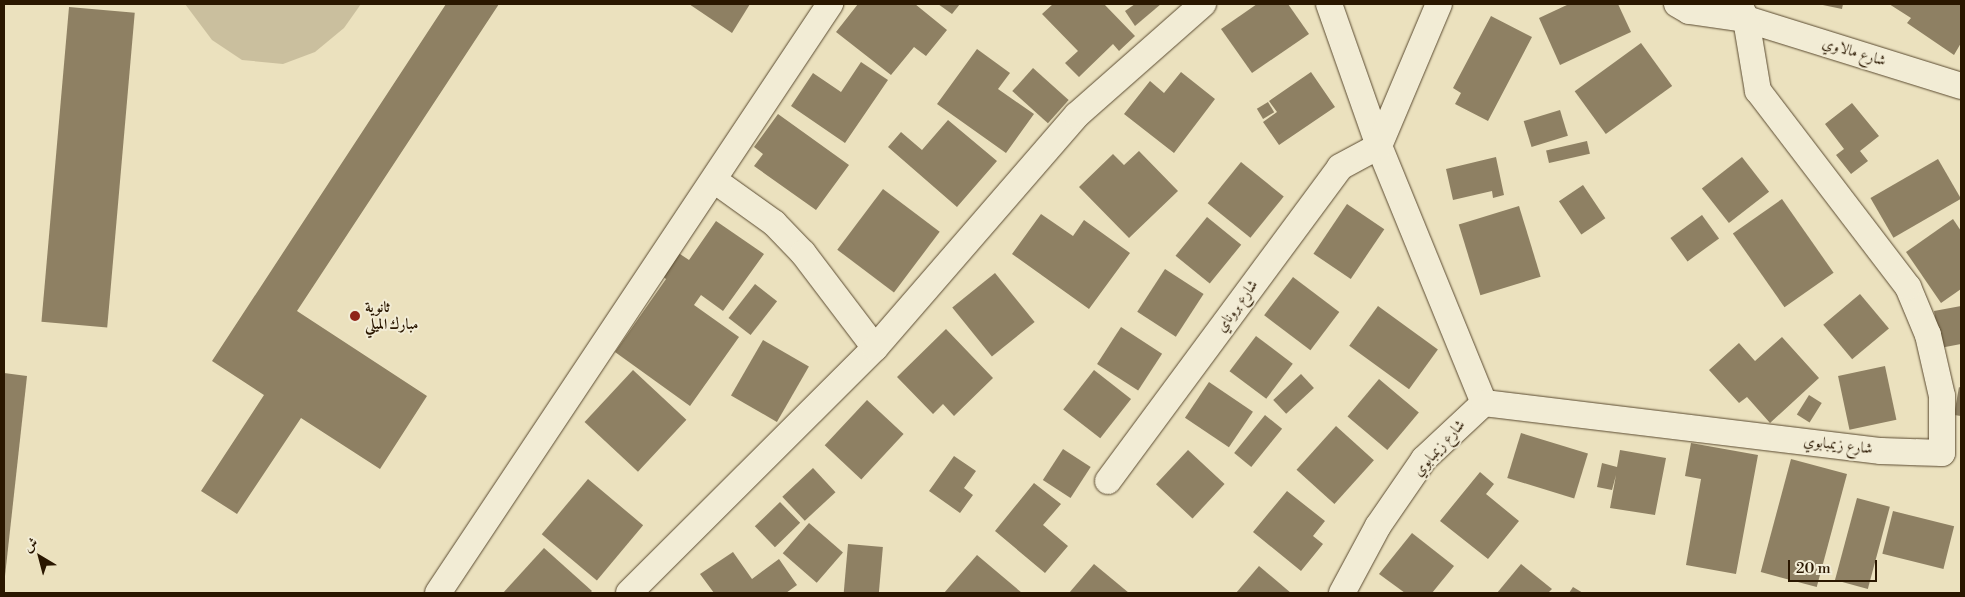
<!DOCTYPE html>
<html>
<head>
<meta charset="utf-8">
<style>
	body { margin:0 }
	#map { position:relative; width:1965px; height:597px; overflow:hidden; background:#ebe1be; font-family:"Libre Bodoni",Amiri,serif }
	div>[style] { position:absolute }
	.green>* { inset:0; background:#cabf9e }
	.building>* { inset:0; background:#8e8063; transform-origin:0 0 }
	.roads { filter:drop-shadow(0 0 1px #5a4a30) drop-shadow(0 0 1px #5a4a30) }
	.street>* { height:26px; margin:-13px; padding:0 13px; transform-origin:13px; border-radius:13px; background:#f2ecd5 }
	.dots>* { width:14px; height:14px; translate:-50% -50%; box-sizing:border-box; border:2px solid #f2ecd5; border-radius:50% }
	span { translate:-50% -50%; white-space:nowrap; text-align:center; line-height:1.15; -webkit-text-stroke:4px #f2ecd5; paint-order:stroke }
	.street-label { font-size:15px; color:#2a1700 }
	.poi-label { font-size:15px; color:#2a1700; font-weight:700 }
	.left { translate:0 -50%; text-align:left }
	.frame { position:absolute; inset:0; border:5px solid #2a1700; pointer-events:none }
	.north { position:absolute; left:15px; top:532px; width:50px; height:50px; -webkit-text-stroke:4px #f2ecd5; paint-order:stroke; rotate:323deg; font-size:14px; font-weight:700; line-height:20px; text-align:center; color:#2a1700 }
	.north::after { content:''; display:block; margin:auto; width:18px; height:22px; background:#2a1700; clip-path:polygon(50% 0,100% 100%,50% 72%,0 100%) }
	.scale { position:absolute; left:1788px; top:560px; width:89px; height:22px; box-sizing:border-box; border:2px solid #2a1700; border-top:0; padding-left:6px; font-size:15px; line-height:18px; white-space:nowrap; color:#2a1700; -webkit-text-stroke:4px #f2ecd5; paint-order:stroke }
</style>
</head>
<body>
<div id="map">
	<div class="green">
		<i style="clip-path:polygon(185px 4px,361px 4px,344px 28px,315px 52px,283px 64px,242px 60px,212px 40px)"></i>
	</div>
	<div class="building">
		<i style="clip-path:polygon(446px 4px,499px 4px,297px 311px,427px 396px,380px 469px,301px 418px,237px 514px,201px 491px,264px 395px,212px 361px)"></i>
		<i style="clip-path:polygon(689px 4px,750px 4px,732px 33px)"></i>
		<i style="clip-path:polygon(858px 4px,915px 4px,947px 30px,926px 56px,914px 47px,891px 75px,836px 32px)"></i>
		<i style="clip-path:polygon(938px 4px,960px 4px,952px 14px)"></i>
		<i style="clip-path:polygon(1053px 4px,1104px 4px,1135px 36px,1119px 51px,1113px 44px,1079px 77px,1065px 63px,1078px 51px,1042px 14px)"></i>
		<i style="clip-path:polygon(1135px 4px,1161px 4px,1135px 26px,1125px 11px)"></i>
		<i style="clip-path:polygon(1257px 4px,1288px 4px,1309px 34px,1252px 73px,1221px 29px)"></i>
		<i style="clip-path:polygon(1569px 4px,1618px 4px,1631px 32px,1560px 65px,1539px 18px)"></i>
		<i style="clip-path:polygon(1818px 4px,1843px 4px,1842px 9px)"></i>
		<i style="clip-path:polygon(1889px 4px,1961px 4px,1961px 43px,1954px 55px,1907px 23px,1911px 18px)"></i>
		<i style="left:69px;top:7px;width:66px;height:316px;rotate:5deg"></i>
		<i style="clip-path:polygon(1491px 16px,1532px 37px,1488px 121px,1455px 104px,1461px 93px,1453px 88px)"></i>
		<i style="left:1641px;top:43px;width:53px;height:82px;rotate:54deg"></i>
		<i style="clip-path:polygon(977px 49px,1010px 73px,998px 89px,1034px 114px,1006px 153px,937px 104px)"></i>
		<i style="clip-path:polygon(861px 62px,888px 80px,845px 143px,791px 106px,813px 73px,841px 92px)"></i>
		<i style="left:1033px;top:68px;width:48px;height:31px;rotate:42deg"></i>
		<i style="clip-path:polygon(1181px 72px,1215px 99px,1174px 153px,1124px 114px,1150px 81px,1164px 93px)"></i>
		<i style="clip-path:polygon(1311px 72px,1335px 107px,1279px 145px,1263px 122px,1277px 112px,1269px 101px)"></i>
		<i style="left:1268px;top:102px;width:12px;height:13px;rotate:59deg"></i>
		<i style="clip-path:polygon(1852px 103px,1879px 136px,1860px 151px,1868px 161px,1851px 174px,1836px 155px,1844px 149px,1825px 124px)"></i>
		<i style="left:1560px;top:110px;width:27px;height:38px;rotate:73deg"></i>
		<i style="clip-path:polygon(778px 114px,849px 165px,816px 210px,754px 166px,763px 154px,754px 147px)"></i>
		<i style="clip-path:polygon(948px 120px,997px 161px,957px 207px,888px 147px,901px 132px,922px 150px)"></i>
		<i style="left:1587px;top:141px;width:13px;height:42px;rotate:77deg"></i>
		<i style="clip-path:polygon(1139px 151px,1178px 191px,1129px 238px,1079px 187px,1113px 154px,1124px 165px)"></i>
		<i style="clip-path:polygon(1496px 157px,1504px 195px,1493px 198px,1492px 191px,1453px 200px,1446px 169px)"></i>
		<i style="left:1742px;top:157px;width:44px;height:51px;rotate:52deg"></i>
		<i style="left:1938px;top:159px;width:46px;height:78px;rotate:60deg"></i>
		<i style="left:1241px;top:162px;width:55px;height:53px;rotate:39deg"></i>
		<i style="left:1583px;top:185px;width:40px;height:29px;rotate:56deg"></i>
		<i style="left:883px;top:189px;width:71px;height:76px;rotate:37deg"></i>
		<i style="left:1782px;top:199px;width:90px;height:60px;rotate:55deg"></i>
		<i style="left:1347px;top:204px;width:45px;height:60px;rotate:34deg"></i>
		<i style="left:1519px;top:206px;width:74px;height:63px;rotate:73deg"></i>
		<i style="clip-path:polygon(1041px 214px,1073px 236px,1084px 220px,1130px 253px,1089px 309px,1012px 254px)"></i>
		<i style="left:1702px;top:215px;width:29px;height:39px;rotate:54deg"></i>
		<i style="left:1207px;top:217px;width:44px;height:50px;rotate:39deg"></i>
		<i style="clip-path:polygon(1953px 219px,1961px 231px,1961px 289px,1941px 303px,1906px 252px)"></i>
		<i style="clip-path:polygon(716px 221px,764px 254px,723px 311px,701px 295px,694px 305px,739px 337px,690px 406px,615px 352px,666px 279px,661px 275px,677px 252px,689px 260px)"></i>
		<i style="left:1165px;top:269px;width:46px;height:51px;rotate:33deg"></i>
		<i style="left:995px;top:273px;width:63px;height:55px;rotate:51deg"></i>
		<i style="left:1293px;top:277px;width:58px;height:48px;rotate:37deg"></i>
		<i style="left:755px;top:284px;width:28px;height:43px;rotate:38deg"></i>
		<i style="left:1860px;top:294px;width:45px;height:48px;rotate:50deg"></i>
		<i style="left:1378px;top:306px;width:74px;height:49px;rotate:36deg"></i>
		<i style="clip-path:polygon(1961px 306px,1961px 344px,1940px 348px,1934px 311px)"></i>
		<i style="left:1121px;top:327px;width:49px;height:44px;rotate:33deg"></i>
		<i style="clip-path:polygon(946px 329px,993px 378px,954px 416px,943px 404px,933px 414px,897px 377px)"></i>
		<i style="left:1256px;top:336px;width:46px;height:44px;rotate:37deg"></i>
		<i style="clip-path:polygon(1782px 337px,1819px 378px,1770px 423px,1747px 397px,1739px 403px,1709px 370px,1739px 343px,1755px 361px)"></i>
		<i style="left:763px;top:340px;width:53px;height:64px;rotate:30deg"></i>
		<i style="left:1885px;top:366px;width:55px;height:48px;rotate:78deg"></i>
		<i style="left:633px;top:370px;width:73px;height:71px;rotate:43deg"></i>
		<i style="left:1094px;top:370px;width:47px;height:50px;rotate:38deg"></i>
		<i style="clip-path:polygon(4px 373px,27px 376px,5px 576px,4px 576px)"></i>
		<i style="left:1301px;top:374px;width:19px;height:38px;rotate:47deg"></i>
		<i style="left:1379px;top:379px;width:52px;height:49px;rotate:40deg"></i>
		<i style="left:1209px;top:382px;width:53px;height:43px;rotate:34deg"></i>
		<i style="clip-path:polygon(1959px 387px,1961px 388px,1961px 416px,1954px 415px)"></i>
		<i style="left:1809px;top:395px;width:15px;height:23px;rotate:32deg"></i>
		<i style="left:867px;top:400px;width:50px;height:62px;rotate:43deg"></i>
		<i style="left:1265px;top:415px;width:22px;height:49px;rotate:39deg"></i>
		<i style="left:1336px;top:426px;width:51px;height:59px;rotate:42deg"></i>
		<i style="left:1521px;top:433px;width:70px;height:47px;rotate:17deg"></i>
		<i style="clip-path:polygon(1691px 443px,1758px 455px,1736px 574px,1686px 565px,1701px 479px,1685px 476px)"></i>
		<i style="left:1063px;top:449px;width:33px;height:37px;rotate:33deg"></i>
		<i style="left:1188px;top:450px;width:50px;height:47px;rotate:43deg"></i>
		<i style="clip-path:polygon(1620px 450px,1666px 458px,1655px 515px,1610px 508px,1616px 475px,1612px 490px,1597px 487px,1602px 463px,1617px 467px)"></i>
		<i style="clip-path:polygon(954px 456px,976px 471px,964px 488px,973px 495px,960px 513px,929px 491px)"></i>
		<i style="left:1791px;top:459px;width:58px;height:117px;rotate:15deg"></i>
		<i style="left:813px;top:468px;width:33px;height:42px;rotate:47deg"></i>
		<i style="clip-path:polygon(1480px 472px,1494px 484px,1486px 494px,1519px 521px,1488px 559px,1440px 521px)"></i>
		<i style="left:588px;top:479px;width:72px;height:72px;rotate:40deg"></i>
		<i style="clip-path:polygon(1034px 483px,1061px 504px,1043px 525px,1068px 546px,1045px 573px,995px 531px)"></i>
		<i style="clip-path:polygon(1287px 491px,1325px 521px,1313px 536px,1323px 544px,1301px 571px,1253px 532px)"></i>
		<i style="left:1857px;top:498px;width:34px;height:85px;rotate:15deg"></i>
		<i style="left:780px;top:502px;width:29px;height:35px;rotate:46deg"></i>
		<i style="left:1893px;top:511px;width:63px;height:44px;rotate:14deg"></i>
		<i style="left:809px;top:523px;width:45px;height:40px;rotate:41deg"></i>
		<i style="clip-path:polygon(1412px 533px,1454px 566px,1432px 593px,1405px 593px,1379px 574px)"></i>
		<i style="left:848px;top:544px;width:35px;height:49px;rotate:5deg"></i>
		<i style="clip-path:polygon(544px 548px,592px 591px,590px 593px,503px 593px)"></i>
		<i style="clip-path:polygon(733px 552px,752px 579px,779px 559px,797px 585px,786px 593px,714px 593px,700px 574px)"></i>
		<i style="clip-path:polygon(977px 555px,1022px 593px,944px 593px)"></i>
		<i style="clip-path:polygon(1094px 564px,1129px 593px,1069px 593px)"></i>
		<i style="clip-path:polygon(1521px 564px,1552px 589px,1548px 593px,1497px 593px)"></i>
		<i style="clip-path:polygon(1259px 566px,1291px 593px,1236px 593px)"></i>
		<i style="clip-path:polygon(1573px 587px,1583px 593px,1569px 593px)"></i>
	</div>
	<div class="roads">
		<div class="street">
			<i style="left:1329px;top:4px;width:151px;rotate:70.6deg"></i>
			<i style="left:1379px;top:146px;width:278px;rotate:67.8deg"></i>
			<i style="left:1677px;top:4px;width:14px;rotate:30deg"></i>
			<i style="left:1689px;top:11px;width:58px;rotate:8deg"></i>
			<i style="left:1746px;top:19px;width:225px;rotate:17.3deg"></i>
			<i style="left:714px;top:180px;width:74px;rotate:35.6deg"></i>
			<i style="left:774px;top:223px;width:42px;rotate:46deg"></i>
			<i style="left:803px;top:253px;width:119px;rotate:52.8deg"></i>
			<i style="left:1108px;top:481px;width:390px;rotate:-53.5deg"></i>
			<i style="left:1340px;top:167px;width:44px;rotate:-28.3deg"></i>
			<i style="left:1379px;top:146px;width:154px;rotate:-67.1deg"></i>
			<i style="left:438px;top:593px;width:708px;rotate:-56.35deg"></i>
			<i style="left:629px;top:593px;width:347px;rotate:-44.9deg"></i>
			<i style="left:875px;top:348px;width:308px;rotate:-49.1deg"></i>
			<i style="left:1077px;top:115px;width:168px;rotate:-41.4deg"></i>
			<i style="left:1342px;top:593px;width:76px;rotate:-61.8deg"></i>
			<i style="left:1378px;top:526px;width:81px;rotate:-55.5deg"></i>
			<i style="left:1424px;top:459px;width:82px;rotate:-43deg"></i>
			<i style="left:1484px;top:403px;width:400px;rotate:6.9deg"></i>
			<i style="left:1881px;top:451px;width:61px;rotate:1.9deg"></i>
			<i style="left:1942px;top:453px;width:57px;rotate:-90deg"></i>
			<i style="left:1942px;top:396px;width:63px;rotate:-102.9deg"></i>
			<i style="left:1928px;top:335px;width:52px;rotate:-112.6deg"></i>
			<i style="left:1908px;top:287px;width:247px;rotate:-127.4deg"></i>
			<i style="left:1758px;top:91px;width:73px;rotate:-99.5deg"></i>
			<i style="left:1746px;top:19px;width:17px;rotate:-115deg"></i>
		</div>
	</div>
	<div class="dots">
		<i style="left:355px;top:316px;background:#8f2418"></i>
	</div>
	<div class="street-label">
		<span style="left:1854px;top:52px;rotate:17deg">شارع مالاوي</span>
		<span style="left:1237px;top:306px;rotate:-54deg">شارع بروناي</span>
		<span style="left:1838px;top:445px;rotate:7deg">شارع زيمبابوي</span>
		<span style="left:1439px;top:448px;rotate:-48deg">شارع زيمبابوي</span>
	</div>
	<div class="poi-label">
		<span class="left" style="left:365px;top:316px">ثانوية<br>مبارك الميلي</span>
	</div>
	<div class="frame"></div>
	<div class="north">ش</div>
	<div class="scale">20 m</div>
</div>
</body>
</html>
